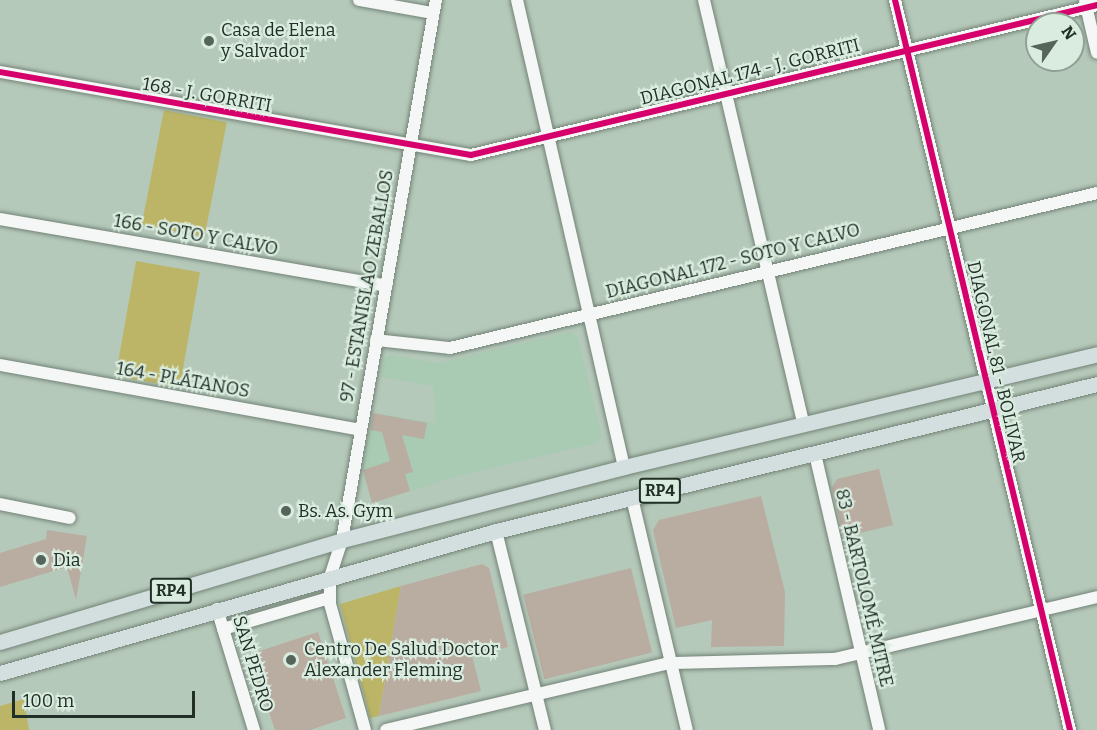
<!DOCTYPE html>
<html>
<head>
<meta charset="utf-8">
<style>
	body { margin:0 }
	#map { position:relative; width:1097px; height:730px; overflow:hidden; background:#b5c9ba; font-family:Bitter,serif }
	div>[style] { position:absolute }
	.built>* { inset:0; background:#a9cab3 }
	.green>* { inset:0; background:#bcb567; transform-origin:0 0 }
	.building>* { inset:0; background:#b9aca0; transform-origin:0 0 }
	.roads { filter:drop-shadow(0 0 2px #738377) drop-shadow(0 0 2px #738377) }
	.minor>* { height:12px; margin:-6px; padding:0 6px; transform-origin:6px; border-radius:6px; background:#f4f7f5 }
	.major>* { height:15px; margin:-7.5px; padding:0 7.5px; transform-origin:7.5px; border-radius:7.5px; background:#d3dfdf }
	.cycleway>* { height:6px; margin:-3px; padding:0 3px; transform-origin:3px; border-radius:3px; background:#d6006c }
	.dots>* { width:16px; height:16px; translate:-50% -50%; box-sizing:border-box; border:3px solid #daecdf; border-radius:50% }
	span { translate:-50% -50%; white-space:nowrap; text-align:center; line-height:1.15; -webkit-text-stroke:4.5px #daecdf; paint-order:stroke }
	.shield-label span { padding:2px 4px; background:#daecdf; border:2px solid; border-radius:4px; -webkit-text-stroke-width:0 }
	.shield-label { font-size:16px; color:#212f26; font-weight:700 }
	.poi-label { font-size:18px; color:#212f26 }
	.left { translate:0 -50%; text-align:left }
	.street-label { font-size:18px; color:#212f26 }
	.north { position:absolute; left:1025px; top:12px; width:60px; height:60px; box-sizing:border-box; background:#daecdf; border:2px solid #90a095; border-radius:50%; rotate:56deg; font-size:16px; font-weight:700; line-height:24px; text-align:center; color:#212f26 }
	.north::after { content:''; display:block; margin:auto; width:21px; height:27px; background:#55655a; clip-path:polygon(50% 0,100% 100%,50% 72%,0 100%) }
	.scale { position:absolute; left:12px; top:691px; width:183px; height:27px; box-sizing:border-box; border:3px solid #212f26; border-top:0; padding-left:8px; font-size:18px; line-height:21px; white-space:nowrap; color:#212f26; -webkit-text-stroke:4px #daecdf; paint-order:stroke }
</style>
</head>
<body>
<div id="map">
	<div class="built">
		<i style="clip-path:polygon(571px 332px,577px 336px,602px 436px,597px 443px,455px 477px,372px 503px,362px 470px,373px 413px,436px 423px,433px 386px,380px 377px,383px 360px,390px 355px,438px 363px)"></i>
	</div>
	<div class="green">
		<i style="left:164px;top:110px;width:64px;height:117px;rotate:11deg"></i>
		<i style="left:136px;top:261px;width:65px;height:117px;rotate:10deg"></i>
		<i style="clip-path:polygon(401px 586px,379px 716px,370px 718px,340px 604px)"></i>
		<i style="clip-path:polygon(24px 699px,29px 730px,0 730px,0 706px)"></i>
	</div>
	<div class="building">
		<i style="clip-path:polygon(373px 413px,427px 423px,424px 439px,402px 435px,413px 472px,405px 474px,410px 491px,372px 503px,363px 470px,390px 461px,382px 432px,370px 430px)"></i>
		<i style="clip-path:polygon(879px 469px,893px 525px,844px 537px,832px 488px,837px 479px)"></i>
		<i style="clip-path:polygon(761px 496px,785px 592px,784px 646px,711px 647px,712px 620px,676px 628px,653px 530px,659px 520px)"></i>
		<i style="clip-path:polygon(47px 530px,87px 536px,76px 600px,67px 567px,0 587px,0 553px,46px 539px)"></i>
		<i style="clip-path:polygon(482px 564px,489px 568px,508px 647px,472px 656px,481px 691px,379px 716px,401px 586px)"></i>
		<i style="left:631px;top:568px;width:87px;height:111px;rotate:76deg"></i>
		<i style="clip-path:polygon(318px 632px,346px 718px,310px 730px,275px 730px,250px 654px)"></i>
	</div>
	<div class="roads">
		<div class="minor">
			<i style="left:359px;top:0;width:75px;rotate:10deg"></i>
			<i style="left:517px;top:0;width:479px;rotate:77.1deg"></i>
			<i style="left:704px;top:0;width:433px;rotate:76.8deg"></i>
			<i style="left:895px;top:0;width:751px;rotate:76.52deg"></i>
			<i style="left:1085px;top:1px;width:53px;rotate:77deg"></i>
			<i style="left:0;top:72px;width:478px;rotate:10deg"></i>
			<i style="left:471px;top:155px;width:644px;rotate:-13.47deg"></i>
			<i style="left:0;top:219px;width:392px;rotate:9.8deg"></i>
			<i style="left:376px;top:340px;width:74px;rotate:6.2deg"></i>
			<i style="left:450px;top:348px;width:665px;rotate:-13.47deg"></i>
			<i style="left:0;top:365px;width:366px;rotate:10.2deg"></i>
			<i style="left:815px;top:454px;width:283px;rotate:76.9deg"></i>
			<i style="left:632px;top:498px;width:238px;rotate:76.7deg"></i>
			<i style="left:0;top:504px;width:71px;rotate:11.3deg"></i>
			<i style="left:496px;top:531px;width:205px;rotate:76.2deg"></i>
			<i style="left:217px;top:609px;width:127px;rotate:73deg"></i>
			<i style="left:223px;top:629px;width:110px;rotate:-16.3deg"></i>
			<i style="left:365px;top:730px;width:131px;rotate:-105.5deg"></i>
			<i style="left:330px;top:604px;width:27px;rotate:-90deg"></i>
			<i style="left:330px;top:577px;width:39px;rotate:-72deg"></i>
			<i style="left:342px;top:540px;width:548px;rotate:-80.13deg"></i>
			<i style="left:386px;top:730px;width:292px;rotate:-13.3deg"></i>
			<i style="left:670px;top:663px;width:165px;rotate:-1.4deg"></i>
			<i style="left:835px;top:659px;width:269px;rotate:-13.3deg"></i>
		</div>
		<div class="major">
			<i style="left:0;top:642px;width:357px;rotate:-16.6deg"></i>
			<i style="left:342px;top:540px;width:291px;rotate:-14.5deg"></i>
			<i style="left:624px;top:467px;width:486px;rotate:-13.4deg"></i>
			<i style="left:0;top:673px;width:516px;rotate:-15.98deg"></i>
			<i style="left:496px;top:531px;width:619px;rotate:-13.74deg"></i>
		</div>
	</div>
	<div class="cycleway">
		<i style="left:895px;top:0;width:751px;rotate:76.52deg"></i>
		<i style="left:0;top:72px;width:478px;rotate:10deg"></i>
		<i style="left:471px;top:155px;width:644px;rotate:-13.47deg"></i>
	</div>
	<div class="dots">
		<i style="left:209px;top:41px;background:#55655a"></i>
		<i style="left:286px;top:511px;background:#55655a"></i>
		<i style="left:41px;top:560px;background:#55655a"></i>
		<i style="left:291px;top:660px;background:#55655a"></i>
	</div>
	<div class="shield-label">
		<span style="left:660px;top:491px">RP4</span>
		<span style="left:171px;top:591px">RP4</span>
	</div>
	<div class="poi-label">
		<span class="left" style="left:221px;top:41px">Casa de Elena<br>y Salvador</span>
		<span class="left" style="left:298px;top:511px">Bs. As. Gym</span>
		<span class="left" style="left:53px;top:560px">Dia</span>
		<span class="left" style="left:304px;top:660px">Centro De Salud Doctor<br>Alexander Fleming</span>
	</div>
	<div class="street-label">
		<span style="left:750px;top:72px;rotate:-14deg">DIAGONAL 174 - J. GORRITI</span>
		<span style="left:207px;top:95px;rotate:10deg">168 - J. GORRITI</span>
		<span style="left:196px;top:235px;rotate:10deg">166 - SOTO Y CALVO</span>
		<span style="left:733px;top:261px;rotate:-14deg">DIAGONAL 172 - SOTO Y CALVO</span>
		<span style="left:367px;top:286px;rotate:-80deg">97 - ESTANISLAO ZEBALLOS</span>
		<span style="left:996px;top:362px;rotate:77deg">DIAGONAL 81 - BOLIVAR</span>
		<span style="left:183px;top:380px;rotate:10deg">164 - PLÁTANOS</span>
		<span style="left:864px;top:588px;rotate:77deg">83 - BARTOLOMÉ MITRE</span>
		<span style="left:253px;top:664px;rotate:73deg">SAN PEDRO</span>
	</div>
	<div class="north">N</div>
	<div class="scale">100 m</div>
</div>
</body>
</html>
